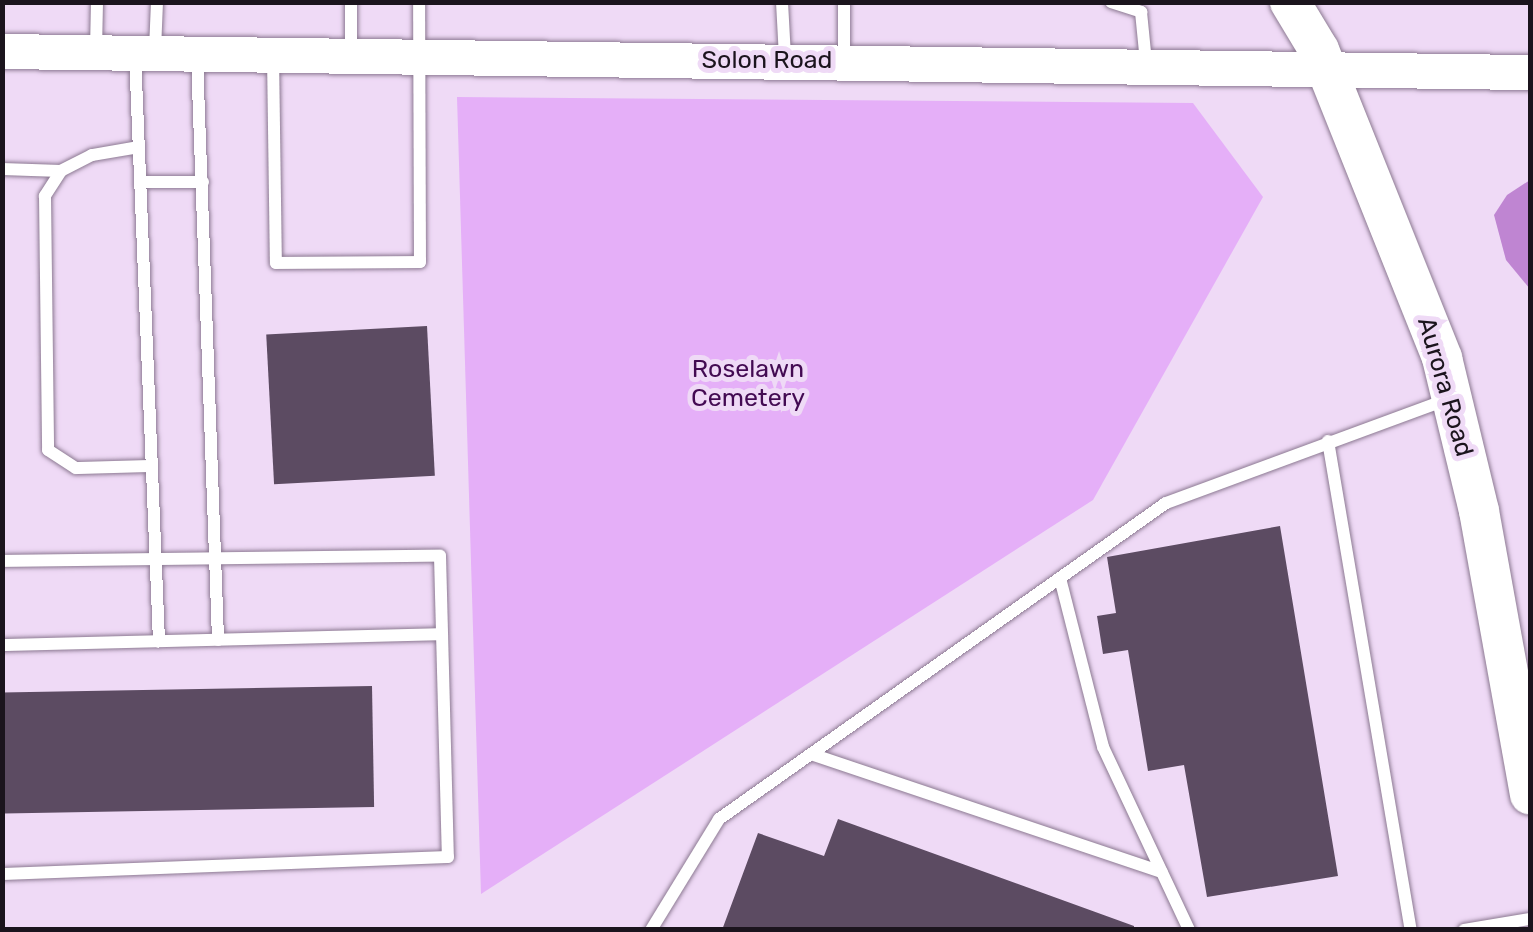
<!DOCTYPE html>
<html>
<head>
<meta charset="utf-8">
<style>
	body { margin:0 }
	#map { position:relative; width:1533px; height:932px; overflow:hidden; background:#efdaf6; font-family:Rubik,sans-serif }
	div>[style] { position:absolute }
	.green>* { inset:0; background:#e5aff8 }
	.water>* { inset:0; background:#bf85d2 }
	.building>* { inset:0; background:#5c4b62; transform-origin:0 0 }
	.roads { filter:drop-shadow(0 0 2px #8c7992) drop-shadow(0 0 2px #8c7992) }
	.lane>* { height:12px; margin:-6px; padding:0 6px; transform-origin:6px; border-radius:6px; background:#fff }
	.secondary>* { height:35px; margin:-17.5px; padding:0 17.5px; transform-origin:17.5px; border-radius:17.5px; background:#fff }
	.primary>* { height:40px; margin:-20px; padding:0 20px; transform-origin:20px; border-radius:20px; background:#fff }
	span { translate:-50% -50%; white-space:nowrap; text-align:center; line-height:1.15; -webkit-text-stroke:10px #efdaf6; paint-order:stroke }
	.street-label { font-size:25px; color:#1b141d }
	.park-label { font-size:25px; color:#430a52 }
	.frame { position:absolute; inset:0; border:5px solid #1b141d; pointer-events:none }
</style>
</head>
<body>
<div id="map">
	<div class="green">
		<i style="clip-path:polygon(457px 97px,1193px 103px,1263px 197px,1093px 500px,481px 894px)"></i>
	</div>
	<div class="water">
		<i style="clip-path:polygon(1530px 180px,1530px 289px,1506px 260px,1494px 215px,1507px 195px)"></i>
	</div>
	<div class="building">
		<i style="left:427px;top:326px;width:150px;height:161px;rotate:87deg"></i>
		<i style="clip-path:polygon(1280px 526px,1338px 876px,1207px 897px,1184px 765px,1148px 771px,1128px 650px,1103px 654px,1097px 616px,1116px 613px,1107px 557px)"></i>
		<i style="left:372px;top:686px;width:121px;height:370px;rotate:89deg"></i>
		<i style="clip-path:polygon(838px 819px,1134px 926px,1134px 930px,722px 930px,758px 833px,824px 856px)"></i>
	</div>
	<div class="roads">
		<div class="lane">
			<i style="left:351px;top:2px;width:51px;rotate:90deg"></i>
			<i style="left:782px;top:2px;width:56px;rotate:86.9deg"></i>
			<i style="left:844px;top:2px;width:56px;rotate:90deg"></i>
			<i style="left:1111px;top:2px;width:32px;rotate:18deg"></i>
			<i style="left:1141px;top:12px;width:50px;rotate:84.3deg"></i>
			<i style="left:96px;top:50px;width:48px;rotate:-88.8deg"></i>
			<i style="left:155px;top:50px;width:48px;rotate:-87.6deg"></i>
			<i style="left:135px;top:54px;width:588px;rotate:87.66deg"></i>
			<i style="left:273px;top:56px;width:207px;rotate:89.2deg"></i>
			<i style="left:276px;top:263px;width:144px;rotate:-0.4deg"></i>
			<i style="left:420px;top:262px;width:260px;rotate:-90.2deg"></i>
			<i style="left:197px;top:58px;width:582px;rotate:87.93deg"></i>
			<i style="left:139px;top:147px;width:48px;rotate:170.3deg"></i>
			<i style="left:92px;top:155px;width:35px;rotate:153deg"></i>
			<i style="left:61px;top:171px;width:30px;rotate:123deg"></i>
			<i style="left:45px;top:196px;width:254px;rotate:89.3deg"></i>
			<i style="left:48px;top:450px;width:33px;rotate:33deg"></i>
			<i style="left:76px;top:468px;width:76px;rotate:-1.5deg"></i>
			<i style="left:2px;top:169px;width:59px;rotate:1.9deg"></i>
			<i style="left:140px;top:182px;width:63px"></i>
			<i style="left:1328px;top:441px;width:496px;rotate:80.4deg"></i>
			<i style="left:2px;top:561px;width:438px;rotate:-0.7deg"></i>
			<i style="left:440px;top:556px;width:301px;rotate:88.5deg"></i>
			<i style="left:448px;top:857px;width:446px;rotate:177.8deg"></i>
			<i style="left:1060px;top:578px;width:174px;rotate:75.7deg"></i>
			<i style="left:1103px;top:747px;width:202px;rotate:64.8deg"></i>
			<i style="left:2px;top:645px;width:440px;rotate:-1.4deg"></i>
			<i style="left:811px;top:754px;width:370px;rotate:18.6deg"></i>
			<i style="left:651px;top:930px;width:130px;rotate:-58.5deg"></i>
			<i style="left:719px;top:819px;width:547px;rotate:-35.26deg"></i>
			<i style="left:1166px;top:503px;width:301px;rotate:-20.2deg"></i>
			<i style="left:1464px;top:930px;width:67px;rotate:-9.5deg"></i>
		</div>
		<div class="secondary">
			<i style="left:2px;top:51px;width:1528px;rotate:0.79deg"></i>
		</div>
		<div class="primary">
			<i style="left:1290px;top:2px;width:56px;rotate:58.9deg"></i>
			<i style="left:1319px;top:50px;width:332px;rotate:68.2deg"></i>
			<i style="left:1442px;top:358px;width:157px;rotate:76.4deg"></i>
			<i style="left:1479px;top:511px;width:288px;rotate:79.8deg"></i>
		</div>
	</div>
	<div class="street-label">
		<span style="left:767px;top:60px">Solon Road</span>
		<span style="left:1445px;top:387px;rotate:74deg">Aurora Road</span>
	</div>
	<div class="park-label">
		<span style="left:748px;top:384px">Roselawn<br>Cemetery</span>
	</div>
	<div class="frame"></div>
</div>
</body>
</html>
